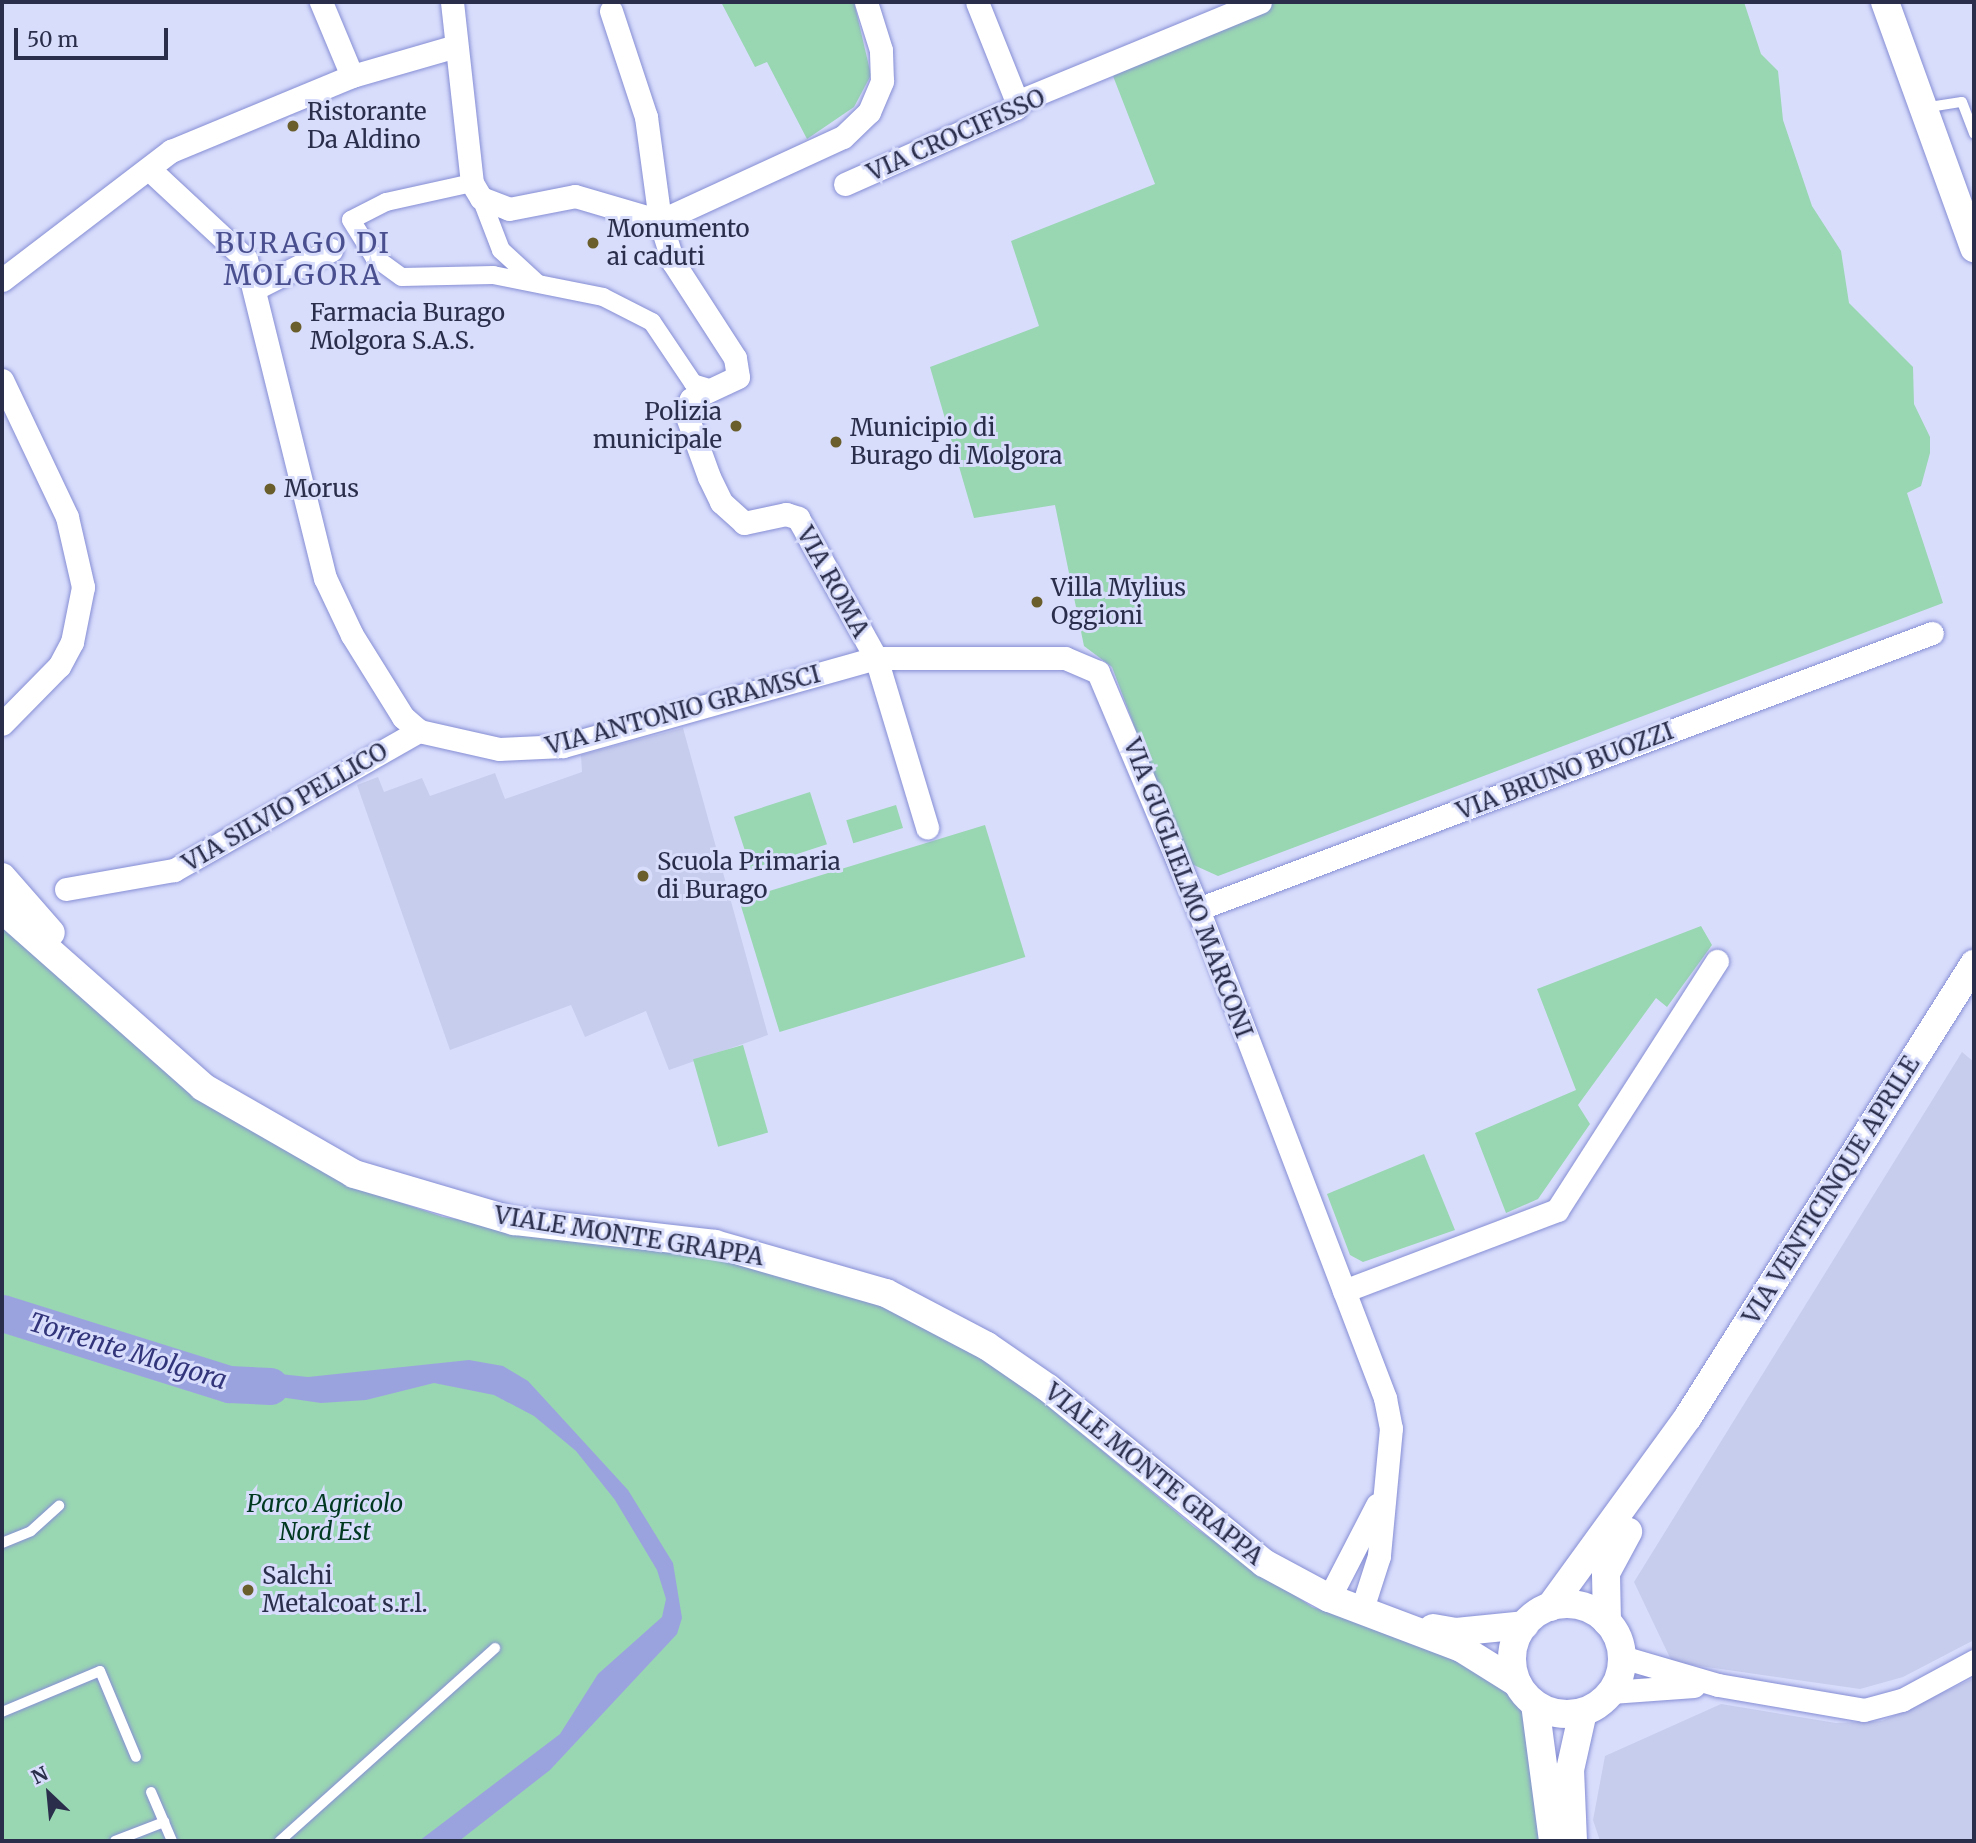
<!DOCTYPE html>
<html>
<head>
<meta charset="utf-8">
<style>
	body { margin:0 }
	#map { position:relative; width:1976px; height:1843px; overflow:hidden; background:#d8ddfc; font-family:Merriweather,serif }
	div>[style] { position:absolute }
	.built>* { inset:0; background:#c7cded }
	.green>* { inset:0; background:#99d6b2; transform-origin:0 0 }
	.water>* { inset:0; background:#9ba3df }
	.river>* { height:37px; margin:-18.5px; padding:0 18.5px; transform-origin:18.5px; border-radius:18.5px; background:#9ba3df }
	.roads { filter:drop-shadow(0 0 2px #868ed4) drop-shadow(0 0 2px #868ed4) }
	.service>* { height:10px; margin:-5px; padding:0 5px; transform-origin:5px; border-radius:5px; background:#fff }
	.pedestrian>* { height:18px; margin:-9px; padding:0 9px; transform-origin:9px; border-radius:9px; background:#fff }
	.minor>* { height:23px; margin:-11.5px; padding:0 11.5px; transform-origin:11.5px; border-radius:11.5px; background:#fff }
	.tertiary>* { height:28px; margin:-14px; padding:0 14px; transform-origin:14px; border-radius:14px; background:#fff }
	.tertiary>.ring { margin:-14px; padding:0; box-sizing:content-box; background:none; border:28px solid #fff; border-radius:50% }
	.dots>* { width:19px; height:19px; translate:-50% -50%; box-sizing:border-box; border:4px solid #d8ddfc; border-radius:50% }
	span { translate:-50% -50%; white-space:nowrap; text-align:center; line-height:1.15; -webkit-text-stroke:6px #d8ddfc; paint-order:stroke }
	.poi-label { font-size:24px; color:#2a2e4b }
	.left { translate:0 -50%; text-align:left }
	.right { translate:-100% -50%; text-align:right }
	.street-label { font-size:24px; color:#2a2e4b }
	.park-label { font-size:24px; color:#003820; font-style:italic }
	.water-label { font-size:26px; color:#33357b; font-style:italic }
	.quarter-label { font-size:28px; color:#494f8f; letter-spacing:2px }
	.frame { position:absolute; inset:0; border:4px solid #2a2e4b; pointer-events:none }
	.north { position:absolute; left:14px; top:1759px; width:70px; height:70px; -webkit-text-stroke:5px #d8ddfc; paint-order:stroke; rotate:334deg; font-size:19px; font-weight:700; line-height:28px; text-align:center; color:#2a2e4b }
	.north::after { content:''; display:block; margin:auto; width:24px; height:32px; background:#2a2e4b; clip-path:polygon(50% 0,100% 100%,50% 72%,0 100%) }
	.scale { position:absolute; left:14px; top:28px; width:154px; height:32px; box-sizing:border-box; border:4px solid #2a2e4b; border-top:0; padding-left:9px; font-size:21px; line-height:24px; white-space:nowrap; color:#2a2e4b; -webkit-text-stroke:5px #d8ddfc; paint-order:stroke }
</style>
</head>
<body>
<div id="map">
	<div class="built">
		<i style="clip-path:polygon(683px 728px,768px 1035px,669px 1070px,646px 1011px,585px 1037px,571px 1005px,450px 1050px,357px 785px,378px 777px,384px 792px,422px 778px,430px 796px,495px 773px,505px 799px,582px 772px,581px 755px)"></i>
		<i style="clip-path:polygon(1962px 1052px,1974px 1062px,1974px 1640px,1903px 1677px,1860px 1689px,1672px 1662px,1634px 1582px)"></i>
		<i style="clip-path:polygon(1974px 1678px,1974px 1841px,1600px 1841px,1593px 1820px,1605px 1756px,1721px 1704px,1836px 1723px,1882px 1721px)"></i>
	</div>
	<div class="green">
		<i style="clip-path:polygon(721px 2px,854px 2px,871px 75px,854px 107px,807px 139px,767px 62px,755px 67px)"></i>
		<i style="clip-path:polygon(1277px 2px,1744px 2px,1761px 54px,1778px 71px,1783px 120px,1812px 206px,1841px 251px,1849px 303px,1913px 367px,1914px 404px,1930px 437px,1930px 453px,1921px 486px,1907px 493px,1943px 603px,1218px 876px,1185px 861px,1112px 667px,1084px 646px,1055px 505px,974px 518px,930px 367px,1039px 326px,1011px 241px,1155px 184px,1113px 76px)"></i>
		<i style="left:810px;top:792px;width:55px;height:80px;rotate:72deg"></i>
		<i style="left:896px;top:805px;width:24px;height:52px;rotate:73deg"></i>
		<i style="left:985px;top:825px;width:138px;height:257px;rotate:73deg"></i>
		<i style="clip-path:polygon(2px 919px,151px 1060px,225px 1114px,378px 1195px,443px 1217px,779px 1269px,878px 1299px,998px 1364px,1194px 1527px,1312px 1607px,1463px 1656px,1500px 1678px,1525px 1716px,1543px 1841px,2px 1841px)"></i>
		<i style="clip-path:polygon(1701px 926px,1712px 945px,1667px 1007px,1656px 998px,1578px 1105px,1590px 1124px,1538px 1199px,1506px 1213px,1475px 1133px,1576px 1090px,1537px 989px)"></i>
		<i style="left:743px;top:1045px;width:91px;height:52px;rotate:74deg"></i>
		<i style="clip-path:polygon(1424px 1154px,1455px 1230px,1363px 1262px,1350px 1255px,1327px 1194px)"></i>
	</div>
	<div class="water">
		<i style="clip-path:polygon(469px 1360px,503px 1366px,528px 1381px,628px 1490px,673px 1563px,682px 1618px,677px 1634px,550px 1770px,459px 1841px,419px 1841px,560px 1734px,598px 1674px,662px 1617px,666px 1599px,657px 1570px,615px 1500px,576px 1451px,534px 1416px,494px 1395px,434px 1383px,366px 1400px,321px 1403px,217px 1388px,223px 1368px,308px 1377px)"></i>
	</div>
	<div class="river">
		<i style="left:2px;top:1313px;width:238px;rotate:17.4deg"></i>
		<i style="left:229px;top:1384px;width:41px;rotate:2.8deg"></i>
	</div>
	<div class="roads">
		<div class="service">
			<i style="left:1923px;top:108px;width:39px;rotate:-9deg"></i>
			<i style="left:1962px;top:102px;width:34px;rotate:69deg"></i>
			<i style="left:2px;top:1543px;width:31px;rotate:-22deg"></i>
			<i style="left:31px;top:1531px;width:38px;rotate:-42deg"></i>
			<i style="left:2px;top:1712px;width:106px;rotate:-22.7deg"></i>
			<i style="left:100px;top:1671px;width:93px;rotate:67.3deg"></i>
			<i style="left:151px;top:1792px;width:53px;rotate:66.8deg"></i>
			<i style="left:115px;top:1841px;width:53px;rotate:-21.2deg"></i>
			<i style="left:280px;top:1841px;width:289px;rotate:-41.9deg"></i>
		</div>
		<div class="pedestrian">
			<i style="left:472px;top:183px;width:88px;rotate:167.5deg"></i>
			<i style="left:386px;top:202px;width:39px;rotate:153deg"></i>
			<i style="left:351px;top:220px;width:44px;rotate:58.1deg"></i>
			<i style="left:374px;top:257px;width:34px;rotate:36deg"></i>
			<i style="left:402px;top:277px;width:91px;rotate:-1.3deg"></i>
			<i style="left:493px;top:275px;width:112px;rotate:11.3deg"></i>
			<i style="left:603px;top:297px;width:55px;rotate:27deg"></i>
			<i style="left:652px;top:322px;width:73px;rotate:56.1deg"></i>
			<i style="left:693px;top:383px;width:24px;rotate:17deg"></i>
			<i style="left:481px;top:198px;width:56px;rotate:69deg"></i>
			<i style="left:501px;top:250px;width:49px;rotate:42.5deg"></i>
		</div>
		<div class="minor">
			<i style="left:321px;top:2px;width:80px;rotate:67.3deg"></i>
			<i style="left:452px;top:2px;width:182px;rotate:83.7deg"></i>
			<i style="left:472px;top:183px;width:17px;rotate:59deg"></i>
			<i style="left:481px;top:198px;width:30px;rotate:21deg"></i>
			<i style="left:509px;top:209px;width:67px;rotate:-11.1deg"></i>
			<i style="left:575px;top:196px;width:89px;rotate:16.4deg"></i>
			<i style="left:660px;top:221px;width:43px;rotate:72.4deg"></i>
			<i style="left:673px;top:262px;width:114px;rotate:57.1deg"></i>
			<i style="left:735px;top:358px;width:19px;rotate:81deg"></i>
			<i style="left:738px;top:377px;width:52px;rotate:154.9deg"></i>
			<i style="left:691px;top:399px;width:13px;rotate:117deg"></i>
			<i style="left:685px;top:411px;width:70px;rotate:70deg"></i>
			<i style="left:709px;top:477px;width:28px;rotate:64deg"></i>
			<i style="left:721px;top:502px;width:31px;rotate:42deg"></i>
			<i style="left:744px;top:523px;width:43px;rotate:-12.1deg"></i>
			<i style="left:786px;top:514px;width:13px;rotate:18deg"></i>
			<i style="left:798px;top:518px;width:160px;rotate:60.9deg"></i>
			<i style="left:876px;top:658px;width:177px;rotate:73.2deg"></i>
			<i style="left:977px;top:2px;width:108px;rotate:68.2deg"></i>
			<i style="left:611px;top:11px;width:112px;rotate:71.7deg"></i>
			<i style="left:646px;top:117px;width:105px;rotate:82.3deg"></i>
			<i style="left:660px;top:221px;width:201px;rotate:-24.7deg"></i>
			<i style="left:843px;top:137px;width:36px;rotate:-44deg"></i>
			<i style="left:869px;top:112px;width:34px;rotate:-67deg"></i>
			<i style="left:882px;top:81px;width:31px;rotate:-92deg"></i>
			<i style="left:881px;top:50px;width:50px;rotate:-107.4deg"></i>
			<i style="left:1017px;top:102px;width:263px;rotate:-22.4deg"></i>
			<i style="left:149px;top:169px;width:132px;rotate:42.9deg"></i>
			<i style="left:246px;top:259px;width:329px;rotate:76.1deg"></i>
			<i style="left:325px;top:578px;width:63px;rotate:64.7deg"></i>
			<i style="left:352px;top:635px;width:97px;rotate:58.1deg"></i>
			<i style="left:403px;top:717px;width:21px;rotate:41deg"></i>
			<i style="left:419px;top:731px;width:82px;rotate:12.7deg"></i>
			<i style="left:499px;top:749px;width:64px;rotate:-2.7deg"></i>
			<i style="left:563px;top:746px;width:325px;rotate:-15.7deg"></i>
			<i style="left:876px;top:658px;width:189px"></i>
			<i style="left:1065px;top:658px;width:36px;rotate:23deg"></i>
			<i style="left:1098px;top:672px;width:257px;rotate:67.1deg"></i>
			<i style="left:1198px;top:909px;width:524px;rotate:69.07deg"></i>
			<i style="left:1385px;top:1398px;width:31px;rotate:79deg"></i>
			<i style="left:1391px;top:1428px;width:129px;rotate:95.4deg"></i>
			<i style="left:1379px;top:1556px;width:56px;rotate:107.8deg"></i>
			<i style="left:845px;top:184px;width:187px;rotate:-24deg"></i>
			<i style="left:1016px;top:108px;width:6px;rotate:-81deg"></i>
			<i style="left:2px;top:280px;width:213px;rotate:-37.4deg"></i>
			<i style="left:171px;top:151px;width:196px;rotate:-22.5deg"></i>
			<i style="left:352px;top:76px;width:108px;rotate:-16.1deg"></i>
			<i style="left:258px;top:287px;width:82px;rotate:-26.9deg"></i>
			<i style="left:2px;top:380px;width:152px;rotate:64.6deg"></i>
			<i style="left:67px;top:517px;width:72px;rotate:77.1deg"></i>
			<i style="left:83px;top:587px;width:56px;rotate:101.3deg"></i>
			<i style="left:72px;top:642px;width:27px;rotate:118deg"></i>
			<i style="left:59px;top:666px;width:81px;rotate:134.5deg"></i>
			<i style="left:66px;top:889px;width:110px;rotate:-10deg"></i>
			<i style="left:174px;top:870px;width:282px;rotate:-29.6deg"></i>
			<i style="left:1198px;top:909px;width:784px;rotate:-20.61deg"></i>
			<i style="left:1344px;top:1291px;width:228px;rotate:-20.8deg"></i>
			<i style="left:1557px;top:1210px;width:296px;rotate:-57.3deg"></i>
			<i style="left:1329px;top:1598px;width:105px;rotate:-62.7deg"></i>
			<i style="left:1622px;top:1657px;width:100px;rotate:16.3deg"></i>
			<i style="left:1718px;top:1685px;width:148px;rotate:9.7deg"></i>
			<i style="left:1864px;top:1710px;width:39px;rotate:-15deg"></i>
			<i style="left:1902px;top:1700px;width:82px;rotate:-28.4deg"></i>
			<i style="left:1611px;top:1692px;width:83px;rotate:-4.1deg"></i>
		</div>
		<div class="tertiary">
			<i style="left:1885px;top:2px;width:262px;rotate:70.1deg"></i>
			<i style="left:2px;top:877px;width:74px;rotate:48.8deg"></i>
			<i style="left:2px;top:909px;width:268px;rotate:41.5deg"></i>
			<i style="left:203px;top:1087px;width:174px;rotate:29.9deg"></i>
			<i style="left:354px;top:1174px;width:167px;rotate:16.4deg"></i>
			<i style="left:514px;top:1221px;width:202px;rotate:6.5deg"></i>
			<i style="left:715px;top:1244px;width:178px;rotate:16deg"></i>
			<i style="left:886px;top:1293px;width:114px;rotate:27.7deg"></i>
			<i style="left:987px;top:1346px;width:74px;rotate:34.5deg"></i>
			<i style="left:1048px;top:1388px;width:278px;rotate:39deg"></i>
			<i style="left:1264px;top:1563px;width:74px;rotate:28.3deg"></i>
			<i style="left:1329px;top:1598px;width:141px;rotate:20.7deg"></i>
			<i style="left:1461px;top:1648px;width:66px;rotate:32deg"></i>
			<i class="ring" style="left:1512px;top:1604px;width:82px;height:82px"></i>
			<i style="left:1550px;top:1607px;width:235px;rotate:-54deg"></i>
			<i style="left:1688px;top:1417px;width:536px;rotate:-57.73deg"></i>
			<i style="left:1607px;top:1622px;width:49px;rotate:-91.2deg"></i>
			<i style="left:1606px;top:1573px;width:47px;rotate:-61.8deg"></i>
			<i style="left:1433px;top:1628px;width:22px;rotate:10deg"></i>
			<i style="left:1455px;top:1632px;width:70px;rotate:-5.7deg"></i>
			<i style="left:1535px;top:1704px;width:138px;rotate:82.5deg"></i>
			<i style="left:1573px;top:1841px;width:71px;rotate:-92.4deg"></i>
			<i style="left:1570px;top:1770px;width:59px;rotate:-77.4deg"></i>
		</div>
	</div>
	<div class="dots">
		<i style="left:293px;top:126px;background:#6a5f2c"></i>
		<i style="left:593px;top:243px;background:#6a5f2c"></i>
		<i style="left:296px;top:327px;background:#6a5f2c"></i>
		<i style="left:736px;top:426px;background:#6a5f2c"></i>
		<i style="left:836px;top:442px;background:#6a5f2c"></i>
		<i style="left:270px;top:489px;background:#6a5f2c"></i>
		<i style="left:1037px;top:602px;background:#6a5f2c"></i>
		<i style="left:643px;top:876px;background:#6a5f2c"></i>
		<i style="left:248px;top:1590px;background:#6a5f2c"></i>
	</div>
	<div class="poi-label">
		<span class="left" style="left:307px;top:126px">Ristorante<br>Da Aldino</span>
		<span class="left" style="left:607px;top:243px">Monumento<br>ai caduti</span>
		<span class="left" style="left:310px;top:327px">Farmacia Burago<br>Molgora S.A.S.</span>
		<span class="right" style="left:722px;top:426px">Polizia<br>municipale</span>
		<span class="left" style="left:850px;top:442px">Municipio di<br>Burago di Molgora</span>
		<span class="left" style="left:284px;top:489px">Morus</span>
		<span class="left" style="left:1051px;top:602px">Villa Mylius<br>Oggioni</span>
		<span class="left" style="left:657px;top:876px">Scuola Primaria<br>di Burago</span>
		<span class="left" style="left:262px;top:1590px">Salchi<br>Metalcoat s.r.l.</span>
	</div>
	<div class="street-label">
		<span style="left:956px;top:135px;rotate:-24deg">VIA CROCIFISSO</span>
		<span style="left:833px;top:582px;rotate:61deg">VIA ROMA</span>
		<span style="left:683px;top:710px;rotate:-15deg">VIA ANTONIO GRAMSCI</span>
		<span style="left:1565px;top:771px;rotate:-21deg">VIA BRUNO BUOZZI</span>
		<span style="left:285px;top:807px;rotate:-30deg">VIA SILVIO PELLICO</span>
		<span style="left:1188px;top:888px;rotate:69deg">VIA GUGLIELMO MARCONI</span>
		<span style="left:1831px;top:1190px;rotate:-58deg">VIA VENTICINQUE APRILE</span>
		<span style="left:629px;top:1236px;rotate:9deg">VIALE MONTE GRAPPA</span>
		<span style="left:1154px;top:1474px;rotate:39deg">VIALE MONTE GRAPPA</span>
	</div>
	<div class="park-label">
		<span style="left:325px;top:1518px">Parco Agricolo<br>Nord Est</span>
	</div>
	<div class="water-label">
		<span style="left:128px;top:1351px;rotate:17deg">Torrente Molgora</span>
	</div>
	<div class="quarter-label">
		<span style="left:303px;top:259px">BURAGO DI<br>MOLGORA</span>
	</div>
	<div class="frame"></div>
	<div class="north">N</div>
	<div class="scale">50 m</div>
</div>
</body>
</html>
